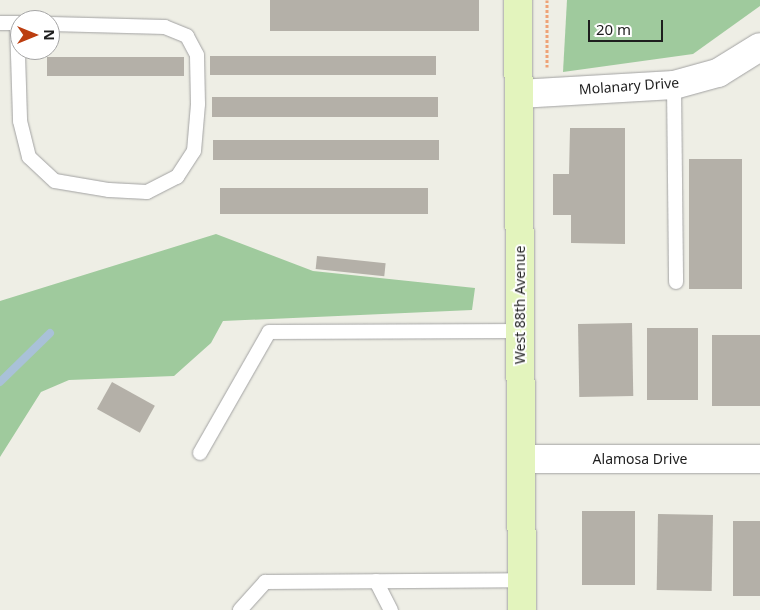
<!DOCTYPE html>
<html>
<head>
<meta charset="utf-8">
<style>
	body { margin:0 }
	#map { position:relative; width:760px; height:610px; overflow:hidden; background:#eeeee5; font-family:"Noto Sans",sans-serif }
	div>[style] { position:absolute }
	.forest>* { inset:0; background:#9fca9d }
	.stream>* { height:8px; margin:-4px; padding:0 4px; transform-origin:4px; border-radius:4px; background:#a9c1d8 }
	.building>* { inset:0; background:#b4b0a8; transform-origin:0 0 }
	.path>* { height:3px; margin-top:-1.5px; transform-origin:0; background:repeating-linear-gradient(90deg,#eea276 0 2.5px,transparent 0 5px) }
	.roads { filter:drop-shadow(0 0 1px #a2a2a2) drop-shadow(0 0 1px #a2a2a2) }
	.lane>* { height:14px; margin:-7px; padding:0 7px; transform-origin:7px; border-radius:7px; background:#fff }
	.street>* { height:28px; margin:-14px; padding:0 14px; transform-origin:14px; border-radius:14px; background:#fff }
	.secondary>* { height:28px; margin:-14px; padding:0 14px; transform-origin:14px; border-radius:14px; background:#e3f4bd }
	span { translate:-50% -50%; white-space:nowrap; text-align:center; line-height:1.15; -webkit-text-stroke:4px #fff; paint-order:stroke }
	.street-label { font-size:14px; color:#1e1e1e }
	.north { position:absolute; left:10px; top:10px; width:50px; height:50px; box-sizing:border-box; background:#fff; border:1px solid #a5a5a5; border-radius:50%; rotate:90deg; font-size:14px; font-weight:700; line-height:20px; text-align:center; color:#1e1e1e }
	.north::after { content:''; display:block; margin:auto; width:18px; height:22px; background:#bc3e10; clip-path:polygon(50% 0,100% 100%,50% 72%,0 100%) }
	.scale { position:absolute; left:588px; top:20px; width:75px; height:22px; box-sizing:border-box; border:2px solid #1e1e1e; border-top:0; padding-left:6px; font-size:15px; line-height:18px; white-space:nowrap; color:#1e1e1e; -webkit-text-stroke:4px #fff; paint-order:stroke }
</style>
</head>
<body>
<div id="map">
	<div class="forest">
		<i style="clip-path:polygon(567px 0,760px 0,760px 6px,693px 54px,563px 72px)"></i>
		<i style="clip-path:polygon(216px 234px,313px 271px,475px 288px,472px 310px,223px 321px,211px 343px,174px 376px,69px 380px,41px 392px,0 457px,0 301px)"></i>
	</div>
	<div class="stream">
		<i style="left:0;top:382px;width:70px;rotate:-44.4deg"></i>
	</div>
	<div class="building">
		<i style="left:270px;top:0;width:209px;height:31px"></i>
		<i style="left:436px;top:56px;width:19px;height:226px;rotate:90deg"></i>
		<i style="left:47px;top:57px;width:137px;height:19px"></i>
		<i style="left:438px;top:97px;width:20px;height:226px;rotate:90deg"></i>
		<i style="clip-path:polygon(570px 128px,625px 128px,625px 244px,571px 243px,571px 215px,553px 215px,553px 174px,569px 174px)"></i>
		<i style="left:439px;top:140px;width:20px;height:226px;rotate:90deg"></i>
		<i style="left:689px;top:159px;width:53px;height:130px"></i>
		<i style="left:220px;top:188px;width:208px;height:26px"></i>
		<i style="left:317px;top:256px;width:69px;height:13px;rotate:6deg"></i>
		<i style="left:632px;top:323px;width:73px;height:54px;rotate:89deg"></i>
		<i style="left:647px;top:328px;width:51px;height:72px"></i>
		<i style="left:712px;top:335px;width:48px;height:71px"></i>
		<i style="left:112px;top:382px;width:49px;height:31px;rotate:29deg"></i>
		<i style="left:582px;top:511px;width:53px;height:74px"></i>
		<i style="left:658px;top:514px;width:55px;height:76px;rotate:1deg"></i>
		<i style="left:733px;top:521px;width:27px;height:75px"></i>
	</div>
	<div class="path">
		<i style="left:547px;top:0;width:67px;rotate:90deg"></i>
	</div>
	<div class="roads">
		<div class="lane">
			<i style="left:0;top:23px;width:20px"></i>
			<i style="left:17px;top:23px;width:98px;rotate:88.2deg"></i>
			<i style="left:20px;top:121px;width:37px;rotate:76deg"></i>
			<i style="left:29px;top:157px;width:35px;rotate:43deg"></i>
			<i style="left:55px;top:181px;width:55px;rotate:9.5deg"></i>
			<i style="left:109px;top:190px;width:38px;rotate:3deg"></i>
			<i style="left:147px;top:192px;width:34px;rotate:-27deg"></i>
			<i style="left:177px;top:177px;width:31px;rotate:-57deg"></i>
			<i style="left:194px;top:151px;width:47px;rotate:-85.1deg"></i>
			<i style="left:198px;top:104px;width:49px;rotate:-91.2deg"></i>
			<i style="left:197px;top:55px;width:21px;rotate:-118deg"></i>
			<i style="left:187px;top:36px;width:24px;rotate:-158deg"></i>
			<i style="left:165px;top:27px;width:115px;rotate:-178.5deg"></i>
			<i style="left:674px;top:85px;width:197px;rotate:89.4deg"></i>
			<i style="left:200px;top:453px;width:139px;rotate:-60.3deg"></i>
			<i style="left:269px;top:332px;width:251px;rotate:-0.2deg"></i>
			<i style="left:376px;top:581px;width:33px;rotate:63deg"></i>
			<i style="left:240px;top:610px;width:38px;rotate:-48deg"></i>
			<i style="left:265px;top:582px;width:256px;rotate:-0.4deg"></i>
		</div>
		<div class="street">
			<i style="left:519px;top:94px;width:155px;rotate:-3.3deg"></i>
			<i style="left:674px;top:85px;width:46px;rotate:-15.3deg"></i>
			<i style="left:718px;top:73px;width:49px;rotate:-31.8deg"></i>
			<i style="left:521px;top:459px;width:239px"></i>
		</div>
		<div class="secondary">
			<i style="left:518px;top:0;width:610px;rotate:89.62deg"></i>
		</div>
	</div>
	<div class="street-label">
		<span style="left:629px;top:86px;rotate:-4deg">Molanary Drive</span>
		<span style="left:520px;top:305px;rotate:-90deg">West 88th Avenue</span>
		<span style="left:640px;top:459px">Alamosa Drive</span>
	</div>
	<div class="north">N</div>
	<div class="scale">20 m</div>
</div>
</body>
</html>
